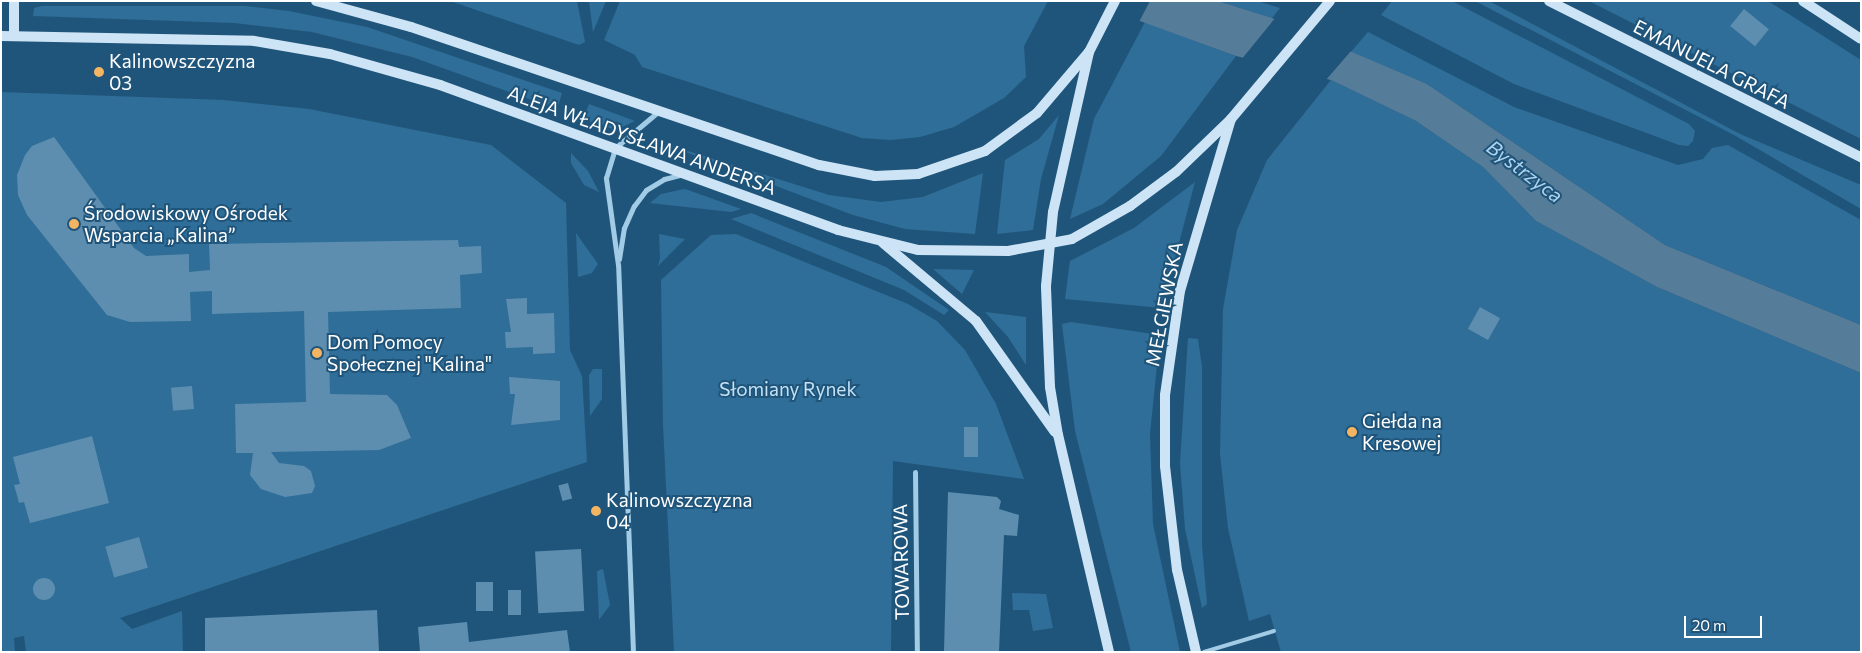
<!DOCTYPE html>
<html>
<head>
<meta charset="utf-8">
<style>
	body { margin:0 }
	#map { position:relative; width:1862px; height:653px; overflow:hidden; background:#20557b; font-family:Commissioner,sans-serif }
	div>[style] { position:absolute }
	.green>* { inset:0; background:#2f6e98 }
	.water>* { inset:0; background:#557c98 }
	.pier>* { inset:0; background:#20557b }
	.building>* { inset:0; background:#5d8eaf; transform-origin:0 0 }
	.round { border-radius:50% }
	.lane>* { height:4px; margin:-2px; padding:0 2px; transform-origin:2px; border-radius:2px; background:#a2cbe6 }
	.street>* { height:5px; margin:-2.5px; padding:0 2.5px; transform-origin:2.5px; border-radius:2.5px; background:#a2cbe6 }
	.secondary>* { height:10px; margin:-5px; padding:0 5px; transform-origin:5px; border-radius:5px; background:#cce4f5 }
	.dots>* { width:14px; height:14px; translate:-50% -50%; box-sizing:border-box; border:2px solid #20557b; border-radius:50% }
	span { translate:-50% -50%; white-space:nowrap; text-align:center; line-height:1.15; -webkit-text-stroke:4px #20557b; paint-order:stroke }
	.poi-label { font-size:19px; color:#fff }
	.left { translate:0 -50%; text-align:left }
	.street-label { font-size:19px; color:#fff }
	.park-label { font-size:19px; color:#c5e2f5 }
	.water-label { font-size:20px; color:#add4ee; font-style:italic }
	.frame { position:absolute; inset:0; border:2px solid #fff; pointer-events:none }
	.scale { position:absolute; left:1684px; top:616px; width:78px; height:22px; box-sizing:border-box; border:2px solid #fff; border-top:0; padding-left:6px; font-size:15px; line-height:18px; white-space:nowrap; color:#fff; -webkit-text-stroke:4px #20557b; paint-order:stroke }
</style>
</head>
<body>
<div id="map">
	<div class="green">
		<i style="clip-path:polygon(450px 1px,577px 1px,585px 42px,579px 45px)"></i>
		<i style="clip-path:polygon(589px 1px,606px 1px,593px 32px)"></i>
		<i style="clip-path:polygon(620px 1px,1048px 1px,1024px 46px,1026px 77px,1004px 98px,954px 127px,920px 137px,891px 140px,862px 138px,642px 67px,635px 55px,604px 40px)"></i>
		<i style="clip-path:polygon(1218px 1px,1257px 1px,1280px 8px,1272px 18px)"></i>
		<i style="clip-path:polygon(1392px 1px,1452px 1px,1689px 124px,1695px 131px,1693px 141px,1688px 146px,1679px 145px,1514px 84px,1381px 15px)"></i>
		<i style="clip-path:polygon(1475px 1px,1489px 1px,1740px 134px,1861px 185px,1861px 209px,1734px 135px)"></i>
		<i style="clip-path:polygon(1589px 1px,1768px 1px,1861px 60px,1861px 139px)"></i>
		<i style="clip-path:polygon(42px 6px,245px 6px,289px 11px,367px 27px,562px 93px,557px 109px,412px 57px,312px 32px,234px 23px,33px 16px,34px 8px)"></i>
		<i style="clip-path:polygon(1145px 22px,1236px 56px,1161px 156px,1103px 204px,1070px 219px,1094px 119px)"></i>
		<i style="clip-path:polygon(1368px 32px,1514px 107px,1678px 165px,1703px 159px,1712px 148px,1728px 145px,1861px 220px,1861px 325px,1665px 245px,1427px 84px,1350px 53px)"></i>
		<i style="clip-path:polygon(1331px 80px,1416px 121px,1483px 167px,1536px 221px,1657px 287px,1861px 373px,1861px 652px,1281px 652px,1270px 614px,1249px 621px,1228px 528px,1220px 454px,1223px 309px,1237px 230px,1267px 160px)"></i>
		<i style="clip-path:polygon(1px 92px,224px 100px,309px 109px,491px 145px,566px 203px,570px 350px,582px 376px,587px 462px,120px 618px,132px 629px,182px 611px,183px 652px,26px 652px,24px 636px,14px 638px,15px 652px,1px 652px)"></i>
		<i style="clip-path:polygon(589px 104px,635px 121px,616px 130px,583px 119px)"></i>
		<i style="clip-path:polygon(1059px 115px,1041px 179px,1033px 230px,997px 234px,1005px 160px,1039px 139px)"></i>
		<i style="clip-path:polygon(656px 141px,829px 195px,881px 202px,923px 197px,983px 173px,975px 234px,905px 229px,853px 215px)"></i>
		<i style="clip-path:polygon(571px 153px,588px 171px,599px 192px,584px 185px,571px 163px)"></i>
		<i style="clip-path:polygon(1195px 182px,1162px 308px,1065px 299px,1070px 261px,1134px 228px)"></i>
		<i style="clip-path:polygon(684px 189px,688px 190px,741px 209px,731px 212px,650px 203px,661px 194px)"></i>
		<i style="clip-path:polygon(751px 213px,886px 267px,949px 310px,944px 315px,904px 290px,731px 219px)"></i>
		<i style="clip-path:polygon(576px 233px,598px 264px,592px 273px,578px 277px)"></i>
		<i style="clip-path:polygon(659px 234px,685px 239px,658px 266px,660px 258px)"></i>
		<i style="clip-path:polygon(736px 234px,908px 304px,937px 321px,965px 350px,996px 404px,1024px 479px,893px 461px,891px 652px,674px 652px,663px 424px,661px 280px,711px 235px)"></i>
		<i style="clip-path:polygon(933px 269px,974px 270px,962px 294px)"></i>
		<i style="clip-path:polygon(985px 312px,1026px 317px,1026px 365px,1008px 337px)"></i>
		<i style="clip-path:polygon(1071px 322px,1160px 335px,1150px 434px,1153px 524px,1180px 652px,1131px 652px,1075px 431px,1062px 324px)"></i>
		<i style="clip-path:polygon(1188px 338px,1198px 339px,1202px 367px,1202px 545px,1207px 604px,1202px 608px,1185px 529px,1180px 463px)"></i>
		<i style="clip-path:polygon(593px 369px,602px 369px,602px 399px,590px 416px,589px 375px)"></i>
		<i style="clip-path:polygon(603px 569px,610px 605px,599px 620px,597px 571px)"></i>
		<i style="clip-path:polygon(1012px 593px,1046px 594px,1053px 628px,1033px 631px,1029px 610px,1013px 610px)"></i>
	</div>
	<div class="water">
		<i style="clip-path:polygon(1085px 1px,1218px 1px,1272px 18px,1427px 84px,1665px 245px,1861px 325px,1861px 373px,1657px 287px,1536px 221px,1483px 167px,1416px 121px,1331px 80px,1236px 56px)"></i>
	</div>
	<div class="pier">
		<i style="clip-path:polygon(1083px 1px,1150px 1px,1139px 22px)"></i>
		<i style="clip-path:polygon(1276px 17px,1351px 51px,1325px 81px,1241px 60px)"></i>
	</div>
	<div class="building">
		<i style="left:1744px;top:9px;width:32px;height:22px;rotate:39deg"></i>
		<i style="clip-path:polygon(54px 137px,134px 248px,146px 256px,189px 254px,189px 272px,210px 270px,209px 244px,458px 240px,459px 247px,481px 246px,482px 273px,460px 275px,461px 308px,328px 312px,330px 394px,387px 395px,397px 405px,411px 438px,379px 450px,271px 452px,279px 463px,304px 466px,311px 471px,315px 486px,312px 493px,285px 497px,261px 489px,250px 475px,253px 453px,236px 453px,235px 404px,306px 402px,304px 311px,212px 314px,212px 291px,190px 292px,191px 321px,130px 322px,107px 315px,27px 215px,18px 195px,17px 175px,25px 155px,32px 146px)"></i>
		<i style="clip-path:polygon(527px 298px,527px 314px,554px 313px,555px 353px,533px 354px,533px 347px,506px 348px,505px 332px,511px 332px,506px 299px)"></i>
		<i style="left:1480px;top:307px;width:23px;height:25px;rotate:29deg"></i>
		<i style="clip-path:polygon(509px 377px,560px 381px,560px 420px,511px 425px,515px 394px,510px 394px)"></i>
		<i style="left:192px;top:386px;width:23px;height:21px;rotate:85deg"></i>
		<i style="left:964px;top:427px;width:14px;height:30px"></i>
		<i style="clip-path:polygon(92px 436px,109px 503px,30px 523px,24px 502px,19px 503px,17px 495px,14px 485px,20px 484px,13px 457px)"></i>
		<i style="left:568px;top:483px;width:16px;height:10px;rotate:75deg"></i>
		<i style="clip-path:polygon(948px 492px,997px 497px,1001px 501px,999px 509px,1019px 515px,1017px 536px,1004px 535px,999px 652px,944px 652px)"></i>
		<i style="left:139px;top:537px;width:32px;height:35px;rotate:74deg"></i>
		<i style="left:581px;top:549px;width:62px;height:46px;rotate:87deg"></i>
		<i class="round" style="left:33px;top:578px;width:22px;height:22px"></i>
		<i style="left:476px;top:582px;width:17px;height:29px"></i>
		<i style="left:508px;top:590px;width:13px;height:25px"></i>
		<i style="clip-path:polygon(377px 610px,379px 652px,205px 652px,205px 618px)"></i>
		<i style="clip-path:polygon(467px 622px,469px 642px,567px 630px,570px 652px,420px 652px,418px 627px)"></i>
	</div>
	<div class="lane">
		<i style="left:1204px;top:652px;width:73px;rotate:-16.7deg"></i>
	</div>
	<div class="street">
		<i style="left:619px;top:259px;width:31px;rotate:-81deg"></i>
		<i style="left:624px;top:228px;width:24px;rotate:-66deg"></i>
		<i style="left:634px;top:206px;width:20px;rotate:-53deg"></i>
		<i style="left:646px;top:190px;width:21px;rotate:-31deg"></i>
		<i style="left:664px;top:179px;width:16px;rotate:-14deg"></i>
		<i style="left:915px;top:472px;width:180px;rotate:89.4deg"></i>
		<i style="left:633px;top:652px;width:387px;rotate:-92.2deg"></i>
		<i style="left:618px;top:265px;width:88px;rotate:-97.9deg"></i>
		<i style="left:606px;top:178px;width:31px;rotate:-73deg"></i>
		<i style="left:615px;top:148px;width:57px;rotate:-40.1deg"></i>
	</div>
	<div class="secondary">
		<i style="left:316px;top:1px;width:98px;rotate:15.3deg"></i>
		<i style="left:411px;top:27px;width:431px;rotate:18.7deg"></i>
		<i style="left:819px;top:165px;width:57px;rotate:11.1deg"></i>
		<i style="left:875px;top:176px;width:43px;rotate:-2.7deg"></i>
		<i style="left:918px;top:174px;width:71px;rotate:-18.9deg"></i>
		<i style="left:985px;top:151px;width:64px;rotate:-36.2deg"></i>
		<i style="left:1037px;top:113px;width:80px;rotate:-49.6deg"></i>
		<i style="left:1549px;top:1px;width:349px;rotate:26.6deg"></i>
		<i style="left:1803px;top:1px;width:69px;rotate:33.2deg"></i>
		<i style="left:1px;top:36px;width:253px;rotate:1.1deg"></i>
		<i style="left:254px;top:41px;width:77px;rotate:9.7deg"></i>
		<i style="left:330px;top:54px;width:114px;rotate:15.7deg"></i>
		<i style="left:440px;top:85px;width:424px;rotate:20deg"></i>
		<i style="left:838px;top:230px;width:82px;rotate:14deg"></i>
		<i style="left:918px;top:250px;width:90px;rotate:0.6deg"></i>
		<i style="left:1008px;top:251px;width:65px;rotate:-10.6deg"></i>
		<i style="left:1072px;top:239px;width:67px;rotate:-29.6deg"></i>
		<i style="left:1130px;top:206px;width:57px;rotate:-36.5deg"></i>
		<i style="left:1176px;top:172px;width:76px;rotate:-43.9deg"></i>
		<i style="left:14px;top:36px;width:35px;rotate:-90deg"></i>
		<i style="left:883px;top:243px;width:121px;rotate:40deg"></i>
		<i style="left:976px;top:321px;width:136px;rotate:54.6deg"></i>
		<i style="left:1109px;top:652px;width:223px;rotate:-103.2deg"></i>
		<i style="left:1058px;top:435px;width:49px;rotate:-99.5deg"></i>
		<i style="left:1050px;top:387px;width:101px;rotate:-92.3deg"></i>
		<i style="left:1046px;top:286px;width:74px;rotate:-84.6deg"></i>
		<i style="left:1053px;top:212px;width:164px;rotate:-77.3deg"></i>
		<i style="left:1089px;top:52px;width:57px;rotate:-63deg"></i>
		<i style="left:1196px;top:652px;width:84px;rotate:-103deg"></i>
		<i style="left:1177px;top:570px;width:105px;rotate:-96.6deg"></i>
		<i style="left:1165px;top:466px;width:71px;rotate:-90deg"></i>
		<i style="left:1165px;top:395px;width:105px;rotate:-81.8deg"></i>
		<i style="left:1180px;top:291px;width:179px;rotate:-73.5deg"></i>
		<i style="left:1231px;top:119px;width:154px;rotate:-50deg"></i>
	</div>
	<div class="dots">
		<i style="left:99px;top:72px;background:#f4b562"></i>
		<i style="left:74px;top:224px;background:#f4b562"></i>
		<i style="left:317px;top:353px;background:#f4b562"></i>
		<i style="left:1352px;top:432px;background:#f4b562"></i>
		<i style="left:596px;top:511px;background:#f4b562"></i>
	</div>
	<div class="poi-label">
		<span class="left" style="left:109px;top:72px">Kalinowszczyzna<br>03</span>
		<span class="left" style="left:84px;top:224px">Środowiskowy Ośrodek<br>Wsparcia „Kalina”</span>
		<span class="left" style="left:327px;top:353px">Dom Pomocy<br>Społecznej "Kalina"</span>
		<span class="left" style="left:1362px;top:432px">Giełda na<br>Kresowej</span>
		<span class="left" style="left:606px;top:511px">Kalinowszczyzna<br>04</span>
	</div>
	<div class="street-label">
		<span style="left:1712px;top:64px;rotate:27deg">EMANUELA GRAFA</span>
		<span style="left:642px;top:140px;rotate:20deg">ALEJA WŁADYSŁAWA ANDERSA</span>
		<span style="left:1164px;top:304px;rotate:-79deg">MEŁGIEWSKA</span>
		<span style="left:901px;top:562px;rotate:-91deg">TOWAROWA</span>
	</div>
	<div class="park-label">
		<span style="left:788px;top:389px">Słomiany Rynek</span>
	</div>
	<div class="water-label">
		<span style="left:1525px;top:171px;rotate:37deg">Bystrzyca</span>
	</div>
	<div class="frame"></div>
	<div class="scale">20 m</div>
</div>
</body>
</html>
